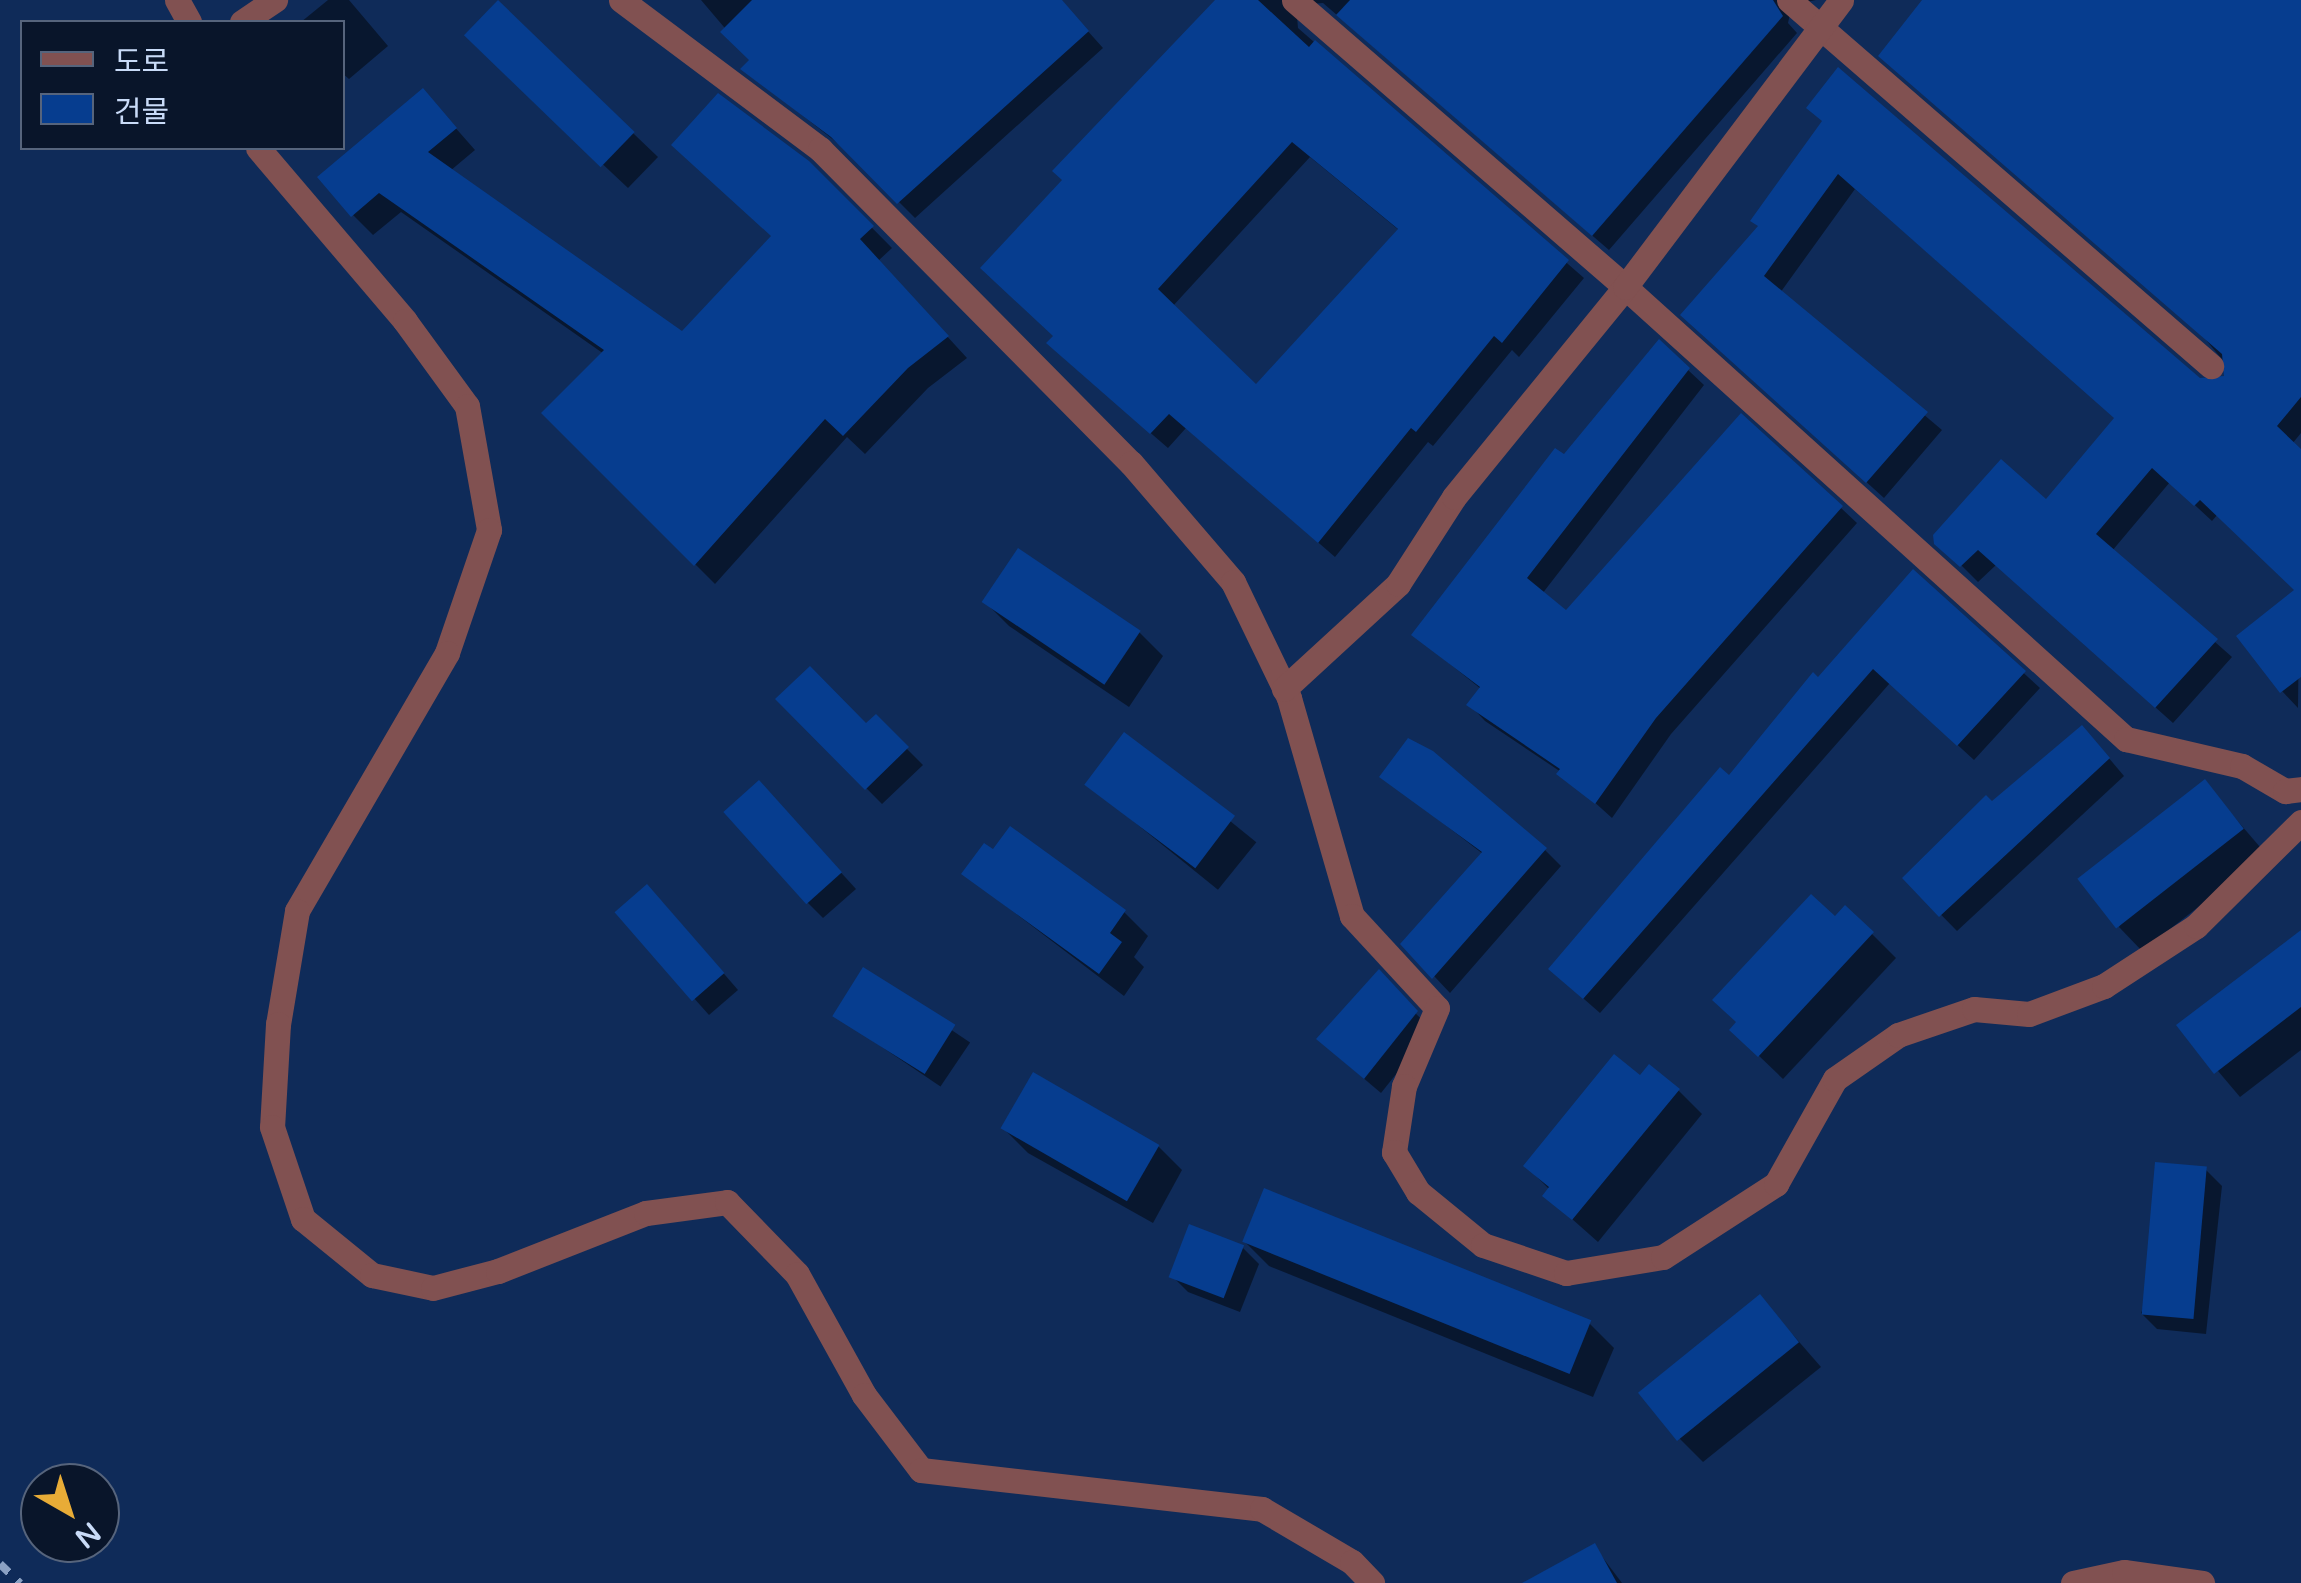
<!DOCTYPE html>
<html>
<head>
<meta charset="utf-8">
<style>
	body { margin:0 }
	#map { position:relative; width:2301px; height:1583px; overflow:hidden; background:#0f2b59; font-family:"Varela Round","Noto Sans KR",sans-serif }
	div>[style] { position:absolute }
	.shadow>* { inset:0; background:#0007; transform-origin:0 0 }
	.building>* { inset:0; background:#063d8f; transform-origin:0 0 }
	.street>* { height:25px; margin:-12.5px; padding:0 12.5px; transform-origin:12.5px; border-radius:12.5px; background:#815151 }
	.rail>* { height:8px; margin-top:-4px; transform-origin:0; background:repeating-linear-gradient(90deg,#8ba1c3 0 12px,transparent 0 24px) }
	span { translate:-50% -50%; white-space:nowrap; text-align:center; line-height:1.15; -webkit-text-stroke:9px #09152a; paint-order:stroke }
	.legend { position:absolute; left:20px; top:20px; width:325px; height:130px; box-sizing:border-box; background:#09152a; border:2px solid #56647c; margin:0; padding:12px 18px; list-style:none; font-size:30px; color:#c9dbf8 }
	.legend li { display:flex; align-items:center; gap:20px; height:50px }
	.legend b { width:50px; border:2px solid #56647c }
	.north { position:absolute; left:20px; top:1463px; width:100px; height:100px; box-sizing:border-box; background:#09152a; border:2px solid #56647c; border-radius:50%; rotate:141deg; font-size:28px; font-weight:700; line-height:40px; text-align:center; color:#c9dbf8 }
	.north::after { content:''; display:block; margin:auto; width:35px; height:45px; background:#e8ac37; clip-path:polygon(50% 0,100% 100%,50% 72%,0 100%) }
</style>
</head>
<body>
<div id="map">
	<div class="shadow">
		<i style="clip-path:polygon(328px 0,349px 0,388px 46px,349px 79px,342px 73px,342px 22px,301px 22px)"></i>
		<i style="clip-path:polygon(701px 0,1060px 0,1103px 48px,915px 218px,850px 153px,744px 69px,752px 60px)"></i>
		<i style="clip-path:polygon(evenodd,1216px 0,1816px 0,1792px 5px,1788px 23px,1797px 33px,1609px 250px,1323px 3px,1296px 5px,1298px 28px,1584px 278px,1519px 357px,1512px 350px,1433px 446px,1428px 442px,1335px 557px,1186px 428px,1168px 448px,1065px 359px,1056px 336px,1065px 180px,1216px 0,1310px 157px,1400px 231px,1256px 388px,1172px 307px,1310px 157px)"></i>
		<i style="clip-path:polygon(1925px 0,2301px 0,2301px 433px,2292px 444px,2301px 453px,2298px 708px,2282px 691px,2297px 591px,2218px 514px,2212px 521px,2170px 482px,2112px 551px,2232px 657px,2173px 723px,1996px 565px,1978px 582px,1962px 566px,1936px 535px,2046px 503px,2117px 419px,1855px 189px,1780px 293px,1942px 430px,1884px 498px,1700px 331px,1824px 122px,2199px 381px,2218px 384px,2230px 369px)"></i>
		<i style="clip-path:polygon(498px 4px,658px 157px,628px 188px,492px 60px)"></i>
		<i style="clip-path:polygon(423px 91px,475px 150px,450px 171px,682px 334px,774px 237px,808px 163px,892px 248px,878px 261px,967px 358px,928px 388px,865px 454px,847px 437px,715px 584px,544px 413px,604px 354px,401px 212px,373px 235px,353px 215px)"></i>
		<i style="clip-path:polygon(1688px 370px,1704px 385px,1542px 594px,1566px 613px,1841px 508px,1857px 523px,1671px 734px,1612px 818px,1561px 772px,1485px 721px,1470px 705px,1481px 689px,1414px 635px,1564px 458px)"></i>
		<i style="clip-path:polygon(1913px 572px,2040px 688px,1974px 760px,1890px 683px,1600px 1013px,1568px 985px,1730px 778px)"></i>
		<i style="clip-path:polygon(985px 602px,1139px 632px,1163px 656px,1129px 707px,1009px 626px)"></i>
		<i style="clip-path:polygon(778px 699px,866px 726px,876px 718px,923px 765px,882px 804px)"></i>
		<i style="left:1125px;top:736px;width:169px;height:61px;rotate:39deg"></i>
		<i style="clip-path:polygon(2097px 744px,2124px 776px,1957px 931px,1905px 878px)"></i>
		<i style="clip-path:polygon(1383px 777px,1545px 850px,1561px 866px,1450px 993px,1404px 944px,1483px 854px)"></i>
		<i style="clip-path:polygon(2205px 783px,2266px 854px,2142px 951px,2119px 927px)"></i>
		<i style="clip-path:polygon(774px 799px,856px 889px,823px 918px,807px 902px)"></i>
		<i style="clip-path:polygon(964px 874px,1124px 912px,1148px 936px,1134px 957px,1144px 967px,1124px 996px)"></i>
		<i style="clip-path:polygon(663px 903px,738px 990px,709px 1015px,617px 912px)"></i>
		<i style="clip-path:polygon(1835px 920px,1872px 934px,1896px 958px,1783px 1079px,1732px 1030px)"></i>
		<i style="clip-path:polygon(2301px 952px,2301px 1050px,2240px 1097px,2179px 1025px)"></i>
		<i style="left:864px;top:971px;width:128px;height:53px;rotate:34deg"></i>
		<i style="clip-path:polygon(1376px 976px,1432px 1029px,1381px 1093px,1336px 1055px)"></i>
		<i style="clip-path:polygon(1640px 1079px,1678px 1090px,1702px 1114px,1598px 1242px,1545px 1195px,1550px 1190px,1526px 1166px)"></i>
		<i style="clip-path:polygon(1004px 1129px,1158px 1146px,1182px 1170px,1153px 1223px,1028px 1153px)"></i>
		<i style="clip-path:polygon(2206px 1170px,2222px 1186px,2206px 1334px,2157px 1329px,2141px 1313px)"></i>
		<i style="clip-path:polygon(1245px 1242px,1590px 1324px,1614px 1348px,1593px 1397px,1269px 1266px)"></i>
		<i style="clip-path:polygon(1243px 1248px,1259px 1264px,1240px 1312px,1188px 1292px,1172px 1276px)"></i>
		<i style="clip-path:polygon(1760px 1297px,1821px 1367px,1703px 1462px,1679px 1438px)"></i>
		<i style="clip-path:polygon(1594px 1546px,1622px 1583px,1553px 1583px)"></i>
	</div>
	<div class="building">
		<i style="left:498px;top:0;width:190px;height:49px;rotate:44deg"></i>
		<i style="clip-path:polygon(752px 0,1062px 0,1089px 31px,897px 204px,831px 137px,740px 69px,749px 60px,720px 32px)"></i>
		<i style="clip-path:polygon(evenodd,1215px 0,1258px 0,1309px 47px,1315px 40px,1569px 260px,1502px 343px,1494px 336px,1416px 432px,1411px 428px,1318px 543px,1169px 414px,1150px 434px,1046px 343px,1053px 336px,980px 268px,1062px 180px,1052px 171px,1215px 0,1292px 142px,1398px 229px,1256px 384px,1158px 289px,1292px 142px)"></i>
		<i style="clip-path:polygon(1350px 0,1773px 0,1783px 16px,1592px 236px,1336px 15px)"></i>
		<i style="clip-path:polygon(1922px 0,2301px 0,2301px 397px,2277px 426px,2301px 449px,2301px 677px,2280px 693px,2236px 636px,2294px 590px,2200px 500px,2194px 506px,2152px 468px,2096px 534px,2218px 639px,2155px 708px,1978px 550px,1960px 567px,1934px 544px,1933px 535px,2001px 459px,2046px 499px,2114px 418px,1838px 174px,1764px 276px,1928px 412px,1866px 483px,1680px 315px,1758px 226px,1750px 221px,1822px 121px,1806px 108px,1838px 67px,2200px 378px,2224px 376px,2222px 354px,1878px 56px)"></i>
		<i style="clip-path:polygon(423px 88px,457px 128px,428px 152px,682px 331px,771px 236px,671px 145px,718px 93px,809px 161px,874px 226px,860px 239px,949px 336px,908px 368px,843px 436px,825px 419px,694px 566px,541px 413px,604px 350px,379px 193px,351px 217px,317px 177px)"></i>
		<i style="clip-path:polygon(1659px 339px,1690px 368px,1527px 578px,1566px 610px,1741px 413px,1843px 506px,1656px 718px,1595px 804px,1556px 774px,1560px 769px,1466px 705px,1480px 687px,1411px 635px,1555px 448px,1564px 454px)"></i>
		<i style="left:1018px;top:548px;width:148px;height:65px;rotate:34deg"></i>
		<i style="clip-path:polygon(1913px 569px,2026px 671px,1957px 746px,1873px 669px,1583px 999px,1548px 969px,1720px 767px,1729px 775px,1813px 672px,1818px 677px)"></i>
		<i style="clip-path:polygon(810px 666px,866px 723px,876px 714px,909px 747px,865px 790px,775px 699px)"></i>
		<i style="clip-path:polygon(2082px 725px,2110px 758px,1939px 917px,1902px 878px,1986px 795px,1992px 801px)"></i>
		<i style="left:1124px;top:732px;width:139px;height:66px;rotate:37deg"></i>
		<i style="clip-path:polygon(1408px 738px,1433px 751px,1547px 848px,1432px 979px,1400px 944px,1482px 852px,1379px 777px)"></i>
		<i style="left:2205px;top:779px;width:63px;height:162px;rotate:52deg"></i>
		<i style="left:759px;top:780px;width:124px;height:48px;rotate:48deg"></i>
		<i style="clip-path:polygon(1010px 826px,1126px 910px,1110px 933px,1122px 942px,1099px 974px,961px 874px,984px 843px,993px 849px)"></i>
		<i style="left:647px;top:884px;width:118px;height:43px;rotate:49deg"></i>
		<i style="clip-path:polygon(1811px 894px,1835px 916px,1845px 905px,1874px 932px,1758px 1057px,1729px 1030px,1736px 1022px,1712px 1000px)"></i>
		<i style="clip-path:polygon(2301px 930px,2301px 1007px,2214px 1074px,2176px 1025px)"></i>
		<i style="left:863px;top:967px;width:109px;height:58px;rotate:32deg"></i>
		<i style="clip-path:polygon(1379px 969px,1418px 1011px,1364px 1079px,1316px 1039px)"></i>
		<i style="clip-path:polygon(1614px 1054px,1640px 1075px,1649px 1064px,1680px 1089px,1572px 1220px,1542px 1196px,1549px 1187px,1523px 1166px)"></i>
		<i style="left:1033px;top:1072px;width:146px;height:65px;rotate:30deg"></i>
		<i style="left:2155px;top:1162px;width:52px;height:153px;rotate:5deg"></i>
		<i style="left:1264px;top:1188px;width:353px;height:58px;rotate:22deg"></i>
		<i style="left:1189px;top:1224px;width:59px;height:57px;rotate:21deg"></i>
		<i style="left:1760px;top:1294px;width:62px;height:157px;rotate:51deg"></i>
		<i style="clip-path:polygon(1595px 1543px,1617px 1583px,1522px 1583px)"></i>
	</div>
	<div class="street">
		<i style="left:177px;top:0;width:25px;rotate:61deg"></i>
		<i style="left:621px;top:0;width:249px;rotate:36.8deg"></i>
		<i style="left:820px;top:149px;width:442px;rotate:45.3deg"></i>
		<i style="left:1131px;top:463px;width:157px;rotate:49.4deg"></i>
		<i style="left:1233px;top:582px;width:129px;rotate:64.2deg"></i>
		<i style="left:1289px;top:698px;width:227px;rotate:73.9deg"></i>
		<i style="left:1352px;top:916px;width:125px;rotate:47.3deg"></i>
		<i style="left:1437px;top:1008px;width:85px;rotate:112.9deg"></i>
		<i style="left:1404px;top:1086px;width:67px;rotate:98.6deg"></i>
		<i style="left:1394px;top:1152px;width:47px;rotate:59deg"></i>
		<i style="left:1418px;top:1192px;width:84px;rotate:39.2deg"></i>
		<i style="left:1483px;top:1245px;width:88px;rotate:18.6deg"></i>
		<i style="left:1566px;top:1273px;width:98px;rotate:-9.4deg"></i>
		<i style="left:1663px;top:1257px;width:135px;rotate:-32.9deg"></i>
		<i style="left:1776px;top:1184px;width:120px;rotate:-60.7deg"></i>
		<i style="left:1835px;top:1079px;width:77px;rotate:-34.9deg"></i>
		<i style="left:1898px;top:1035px;width:80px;rotate:-18.9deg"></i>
		<i style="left:1974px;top:1009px;width:55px;rotate:5.2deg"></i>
		<i style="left:2029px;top:1014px;width:80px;rotate:-20.5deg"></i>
		<i style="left:2104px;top:986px;width:110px;rotate:-33.1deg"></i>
		<i style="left:2196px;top:926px;width:148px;rotate:-44.7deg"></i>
		<i style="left:1294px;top:0;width:438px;rotate:40.9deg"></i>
		<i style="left:1625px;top:287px;width:675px;rotate:42.06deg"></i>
		<i style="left:2126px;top:739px;width:119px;rotate:13.1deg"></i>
		<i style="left:2242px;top:766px;width:50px;rotate:30.2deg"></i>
		<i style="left:2285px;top:791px;width:16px;rotate:-7deg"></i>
		<i style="left:1789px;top:0;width:559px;rotate:40.94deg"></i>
		<i style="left:242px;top:22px;width:40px;rotate:-34deg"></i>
		<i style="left:258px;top:148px;width:227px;rotate:49.6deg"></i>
		<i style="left:405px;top:321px;width:105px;rotate:53.9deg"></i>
		<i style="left:467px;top:406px;width:126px;rotate:79.9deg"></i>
		<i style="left:489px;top:530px;width:130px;rotate:108.9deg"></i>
		<i style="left:447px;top:653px;width:298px;rotate:120.2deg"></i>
		<i style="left:297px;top:911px;width:115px;rotate:99.5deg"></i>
		<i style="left:278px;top:1024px;width:103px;rotate:93.3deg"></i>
		<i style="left:272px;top:1127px;width:97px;rotate:71.4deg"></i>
		<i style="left:303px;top:1219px;width:89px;rotate:39.1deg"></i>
		<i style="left:372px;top:1275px;width:62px;rotate:12deg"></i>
		<i style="left:433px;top:1288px;width:67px;rotate:-14.7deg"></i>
		<i style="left:498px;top:1271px;width:159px;rotate:-21.4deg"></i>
		<i style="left:646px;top:1213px;width:82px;rotate:-7.7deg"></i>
		<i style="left:727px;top:1202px;width:100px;rotate:45.8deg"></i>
		<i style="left:797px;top:1274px;width:138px;rotate:61deg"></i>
		<i style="left:864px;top:1395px;width:94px;rotate:52.8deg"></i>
		<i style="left:921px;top:1470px;width:343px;rotate:6.5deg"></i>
		<i style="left:1262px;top:1509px;width:104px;rotate:30.5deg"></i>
		<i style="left:1352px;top:1562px;width:29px;rotate:46deg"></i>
		<i style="left:1284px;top:689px;width:155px;rotate:-42.6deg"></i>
		<i style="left:1398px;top:584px;width:103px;rotate:-57.2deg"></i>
		<i style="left:1454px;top:497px;width:271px;rotate:-50.8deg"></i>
		<i style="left:1625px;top:287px;width:359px;rotate:-53deg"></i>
		<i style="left:2073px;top:1583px;width:52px;rotate:-12.2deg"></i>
		<i style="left:2124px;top:1572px;width:79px;rotate:8deg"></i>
	</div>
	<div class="rail">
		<i style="left:0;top:1564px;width:28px;rotate:44deg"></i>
	</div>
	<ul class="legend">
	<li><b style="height:12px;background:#815151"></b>도로</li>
	<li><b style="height:28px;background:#063d8f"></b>건물</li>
	</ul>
	<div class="north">N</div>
</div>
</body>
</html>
